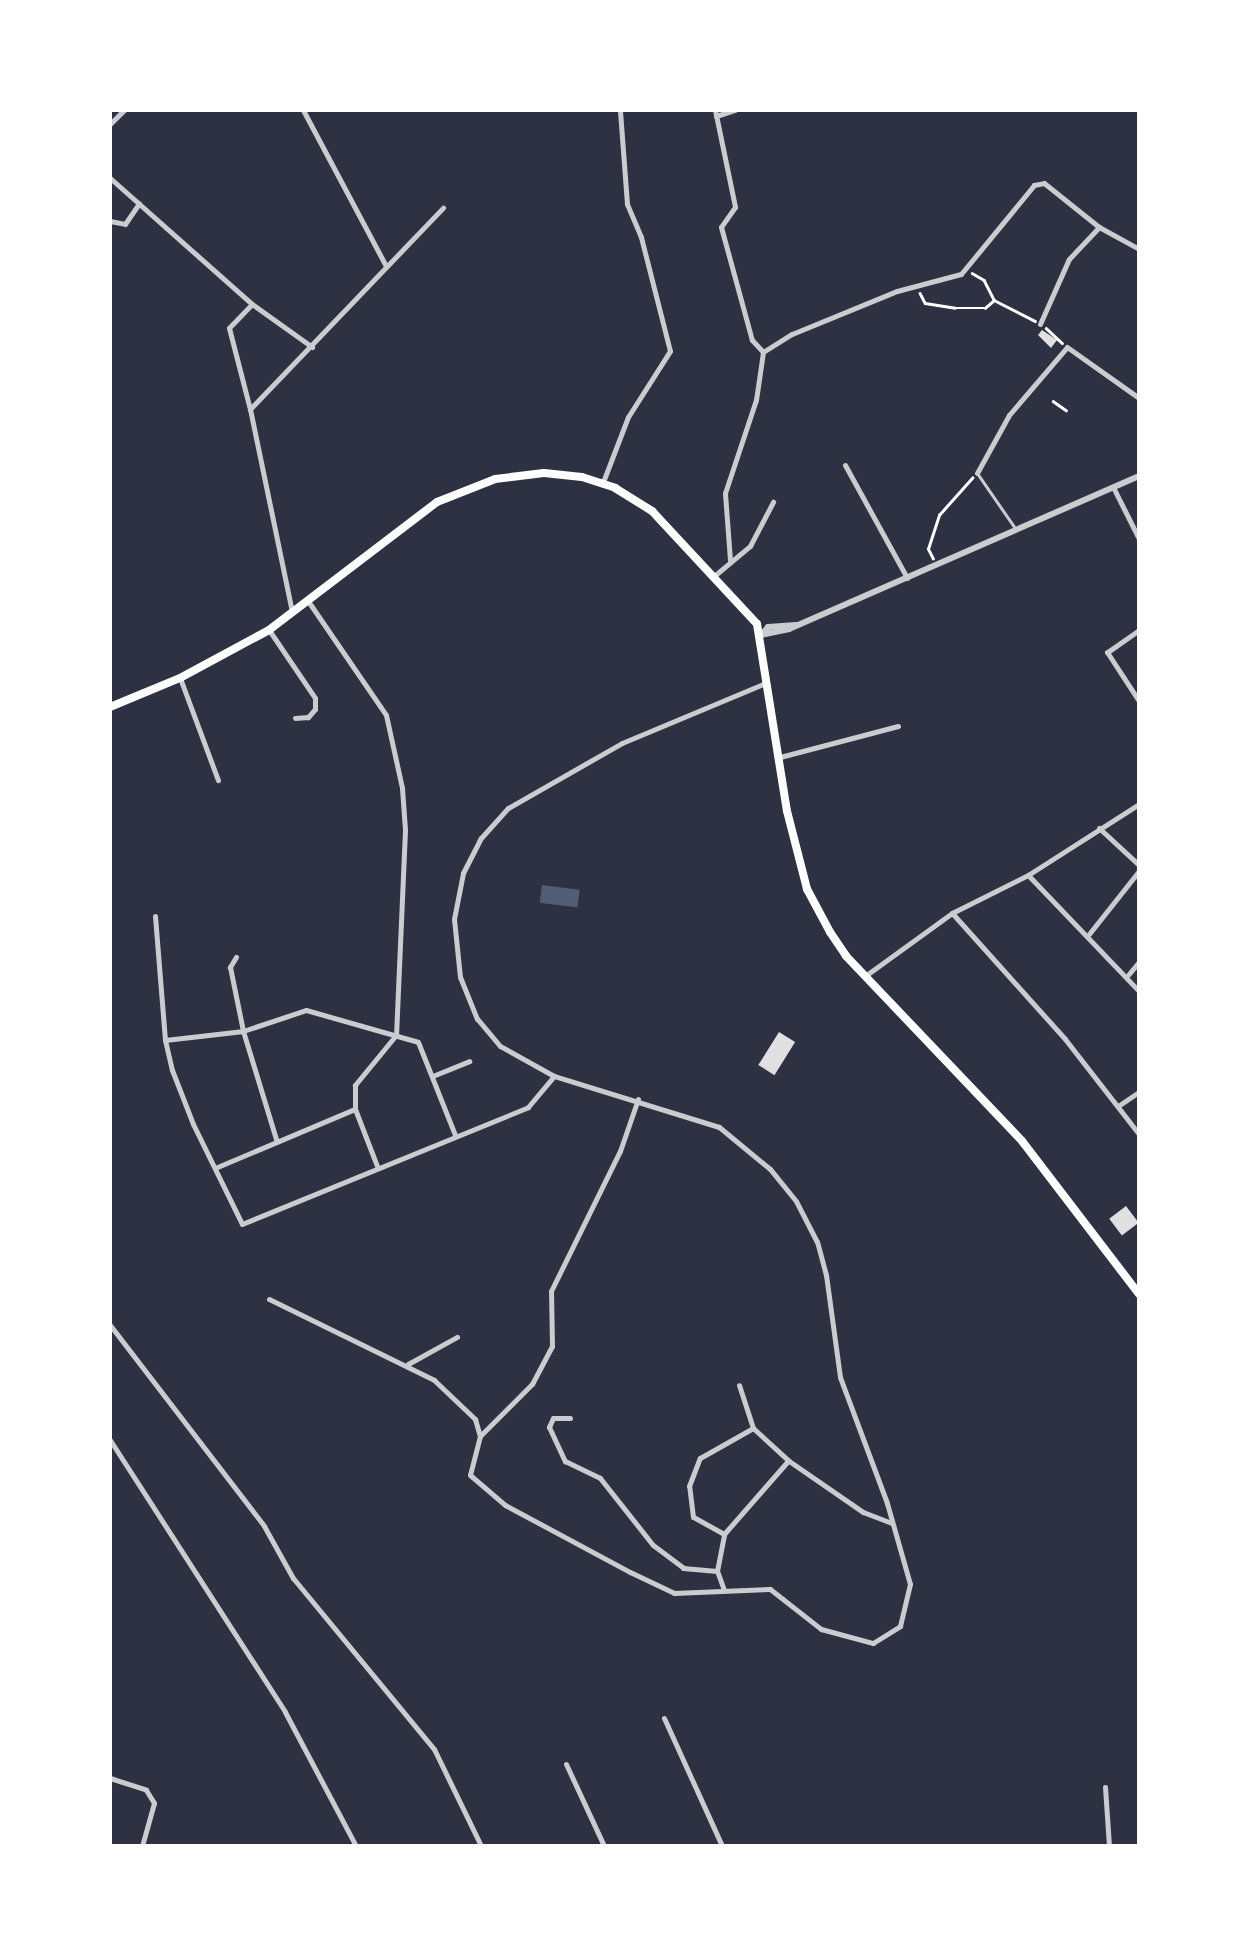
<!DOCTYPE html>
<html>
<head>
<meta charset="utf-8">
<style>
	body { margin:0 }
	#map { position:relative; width:1249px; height:1956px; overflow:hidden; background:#2d3142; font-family:Mulish,sans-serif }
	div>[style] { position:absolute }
	.water>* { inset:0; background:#4f5d75; transform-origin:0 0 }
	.building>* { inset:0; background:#e0e0e3; transform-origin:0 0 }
	.path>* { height:2.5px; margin:-1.25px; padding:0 1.25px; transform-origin:1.25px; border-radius:1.25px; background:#fff }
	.service>* { height:2.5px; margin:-1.25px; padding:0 1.25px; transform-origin:1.25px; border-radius:1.25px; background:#caccd0 }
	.minor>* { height:5px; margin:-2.5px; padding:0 2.5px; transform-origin:2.5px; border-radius:2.5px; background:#caccd0 }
	.tertiary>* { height:6px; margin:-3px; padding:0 3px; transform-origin:3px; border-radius:3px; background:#caccd0 }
	.secondary>* { height:8px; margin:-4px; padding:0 4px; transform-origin:4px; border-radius:4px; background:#fff }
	span { translate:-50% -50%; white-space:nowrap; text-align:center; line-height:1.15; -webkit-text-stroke:8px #fff; paint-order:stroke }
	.frame { position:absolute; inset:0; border:112px solid #fff; pointer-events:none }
</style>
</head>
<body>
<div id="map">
	<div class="water">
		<i style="left:542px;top:885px;width:38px;height:18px;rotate:7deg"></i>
	</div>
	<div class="building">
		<i style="clip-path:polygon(1042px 330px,1057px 340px,1051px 348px,1038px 335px)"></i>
		<i style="left:779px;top:1032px;width:19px;height:39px;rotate:32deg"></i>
		<i style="left:1126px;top:1206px;width:21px;height:21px;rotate:53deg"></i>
	</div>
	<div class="path">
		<i style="left:972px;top:273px;width:14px;rotate:30deg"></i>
		<i style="left:984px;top:280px;width:22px;rotate:63deg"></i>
		<i style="left:994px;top:300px;width:46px;rotate:27.1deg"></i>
		<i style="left:920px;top:293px;width:11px;rotate:63deg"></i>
		<i style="left:925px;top:303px;width:30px;rotate:9deg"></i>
		<i style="left:955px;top:308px;width:30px"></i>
		<i style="left:985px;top:308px;width:11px;rotate:-41deg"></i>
		<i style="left:1046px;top:328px;width:22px;rotate:43deg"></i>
		<i style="left:1053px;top:401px;width:16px;rotate:35deg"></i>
		<i style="left:933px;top:559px;width:11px;rotate:-117deg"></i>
		<i style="left:928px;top:549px;width:36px;rotate:-72deg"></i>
		<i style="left:939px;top:515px;width:50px;rotate:-48.3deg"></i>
	</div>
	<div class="service">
		<i style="left:978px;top:474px;width:67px;rotate:55.4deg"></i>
	</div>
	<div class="minor">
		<i style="left:303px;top:110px;width:177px;rotate:62deg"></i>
		<i style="left:715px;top:110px;width:99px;rotate:78.3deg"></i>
		<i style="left:735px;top:207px;width:24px;rotate:125deg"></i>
		<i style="left:721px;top:227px;width:117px;rotate:74.7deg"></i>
		<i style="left:752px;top:340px;width:16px;rotate:47deg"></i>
		<i style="left:716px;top:116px;width:20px;rotate:-18deg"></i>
		<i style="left:110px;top:124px;width:20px;rotate:-45deg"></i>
		<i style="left:110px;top:178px;width:190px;rotate:41.6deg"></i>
		<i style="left:252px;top:304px;width:33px;rotate:134deg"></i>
		<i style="left:229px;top:328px;width:84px;rotate:75.5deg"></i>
		<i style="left:250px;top:409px;width:207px;rotate:78.3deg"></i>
		<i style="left:110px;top:221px;width:15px;rotate:11deg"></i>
		<i style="left:125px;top:224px;width:25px;rotate:-56deg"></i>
		<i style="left:252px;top:304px;width:74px;rotate:35.6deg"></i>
		<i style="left:1040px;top:324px;width:71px;rotate:-66deg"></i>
		<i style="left:1069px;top:259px;width:44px;rotate:-46.8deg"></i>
		<i style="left:250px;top:409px;width:279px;rotate:-46.2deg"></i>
		<i style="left:845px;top:465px;width:129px;rotate:61.2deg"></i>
		<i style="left:977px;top:473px;width:66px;rotate:-61.1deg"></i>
		<i style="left:1009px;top:415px;width:89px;rotate:-49.5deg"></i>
		<i style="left:1067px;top:347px;width:88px;rotate:35.3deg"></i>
		<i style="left:603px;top:482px;width:70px;rotate:-69deg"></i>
		<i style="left:628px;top:417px;width:78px;rotate:-57.5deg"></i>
		<i style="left:670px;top:351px;width:118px;rotate:-104.3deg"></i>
		<i style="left:641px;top:237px;width:36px;rotate:-113deg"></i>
		<i style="left:627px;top:204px;width:94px;rotate:-94.3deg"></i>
		<i style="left:1113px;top:487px;width:58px;rotate:63.4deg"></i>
		<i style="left:730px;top:560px;width:67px;rotate:-94.3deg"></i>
		<i style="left:725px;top:493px;width:98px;rotate:-71.6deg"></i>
		<i style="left:756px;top:400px;width:49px;rotate:-81.7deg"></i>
		<i style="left:763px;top:352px;width:34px;rotate:-32deg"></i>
		<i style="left:792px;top:334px;width:113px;rotate:-22.3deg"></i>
		<i style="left:897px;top:291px;width:66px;rotate:-14.9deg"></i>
		<i style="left:961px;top:274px;width:115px;rotate:-50.6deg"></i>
		<i style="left:1034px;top:185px;width:10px;rotate:-11deg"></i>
		<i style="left:1044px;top:183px;width:70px;rotate:38.7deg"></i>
		<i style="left:1099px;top:227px;width:46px;rotate:28.8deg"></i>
		<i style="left:714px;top:576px;width:47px;rotate:-39.8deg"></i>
		<i style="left:750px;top:546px;width:50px;rotate:-62.4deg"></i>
		<i style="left:308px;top:601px;width:138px;rotate:55.6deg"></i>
		<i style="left:386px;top:715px;width:75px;rotate:77.6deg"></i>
		<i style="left:402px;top:788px;width:42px;rotate:85.9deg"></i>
		<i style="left:405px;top:830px;width:205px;rotate:92.5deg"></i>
		<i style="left:396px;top:1035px;width:65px;rotate:129.4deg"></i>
		<i style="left:355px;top:1085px;width:24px;rotate:90deg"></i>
		<i style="left:355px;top:1109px;width:61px;rotate:68.9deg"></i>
		<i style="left:269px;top:630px;width:82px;rotate:55.9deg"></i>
		<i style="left:315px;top:698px;width:11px;rotate:90deg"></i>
		<i style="left:315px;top:709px;width:11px;rotate:131deg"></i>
		<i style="left:308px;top:717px;width:13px;rotate:176deg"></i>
		<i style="left:1139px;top:630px;width:39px;rotate:145deg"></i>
		<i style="left:1107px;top:652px;width:59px;rotate:56.9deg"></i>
		<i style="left:180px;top:678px;width:109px;rotate:69.6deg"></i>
		<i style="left:780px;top:757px;width:122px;rotate:-14.7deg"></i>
		<i style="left:1099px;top:828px;width:54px;rotate:42.8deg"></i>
		<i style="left:1028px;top:875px;width:161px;rotate:46.3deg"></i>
		<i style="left:952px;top:913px;width:169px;rotate:48.1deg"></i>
		<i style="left:1065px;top:1039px;width:120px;rotate:52.1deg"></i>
		<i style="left:155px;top:916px;width:124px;rotate:85.4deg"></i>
		<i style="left:165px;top:1040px;width:31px;rotate:77deg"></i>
		<i style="left:172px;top:1070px;width:58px;rotate:68.7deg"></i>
		<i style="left:193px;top:1124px;width:111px;rotate:63.9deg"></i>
		<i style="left:242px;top:1224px;width:309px;rotate:-22.2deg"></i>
		<i style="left:528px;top:1107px;width:40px;rotate:-50deg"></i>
		<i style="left:1089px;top:934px;width:80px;rotate:-51.6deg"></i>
		<i style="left:236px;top:957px;width:12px;rotate:121deg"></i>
		<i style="left:230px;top:967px;width:65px;rotate:78.5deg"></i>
		<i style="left:243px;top:1031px;width:116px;rotate:73deg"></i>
		<i style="left:1128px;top:975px;width:17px;rotate:-50deg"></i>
		<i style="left:865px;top:976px;width:107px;rotate:-35.9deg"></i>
		<i style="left:952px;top:913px;width:85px;rotate:-26.6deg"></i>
		<i style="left:1028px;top:875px;width:132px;rotate:-32.6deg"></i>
		<i style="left:165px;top:1040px;width:79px;rotate:-6.6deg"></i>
		<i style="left:243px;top:1031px;width:66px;rotate:-18.4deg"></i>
		<i style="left:306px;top:1010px;width:116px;rotate:15.9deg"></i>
		<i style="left:418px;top:1042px;width:100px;rotate:68.3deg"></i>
		<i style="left:435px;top:1075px;width:37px;rotate:-22deg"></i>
		<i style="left:1118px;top:1106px;width:25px;rotate:-34deg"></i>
		<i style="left:215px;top:1168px;width:152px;rotate:-22.9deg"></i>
		<i style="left:269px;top:1299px;width:184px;rotate:26.1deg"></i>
		<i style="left:434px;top:1380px;width:57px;rotate:43.6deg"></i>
		<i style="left:475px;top:1419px;width:18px;rotate:74deg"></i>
		<i style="left:480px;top:1436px;width:40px;rotate:104.4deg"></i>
		<i style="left:470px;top:1475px;width:46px;rotate:40.6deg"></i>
		<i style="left:505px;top:1505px;width:142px;rotate:28.2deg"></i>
		<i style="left:630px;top:1572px;width:49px;rotate:25.5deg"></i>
		<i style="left:674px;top:1593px;width:96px;rotate:-2.4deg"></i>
		<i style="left:770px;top:1589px;width:65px;rotate:38.1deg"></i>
		<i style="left:821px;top:1629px;width:54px;rotate:15.1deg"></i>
		<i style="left:873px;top:1643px;width:32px;rotate:-32deg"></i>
		<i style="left:900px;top:1626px;width:43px;rotate:-76.6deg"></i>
		<i style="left:910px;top:1584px;width:84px;rotate:-105.9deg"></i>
		<i style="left:887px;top:1503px;width:134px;rotate:-110.5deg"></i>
		<i style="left:840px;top:1377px;width:103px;rotate:-97.8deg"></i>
		<i style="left:826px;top:1275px;width:34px;rotate:-105deg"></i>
		<i style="left:817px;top:1242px;width:46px;rotate:-117.1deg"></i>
		<i style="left:796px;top:1201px;width:41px;rotate:-129.1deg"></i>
		<i style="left:770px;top:1169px;width:66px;rotate:-140.5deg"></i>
		<i style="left:719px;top:1127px;width:173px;rotate:-162.8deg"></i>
		<i style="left:554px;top:1076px;width:62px;rotate:-150.9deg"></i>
		<i style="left:500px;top:1046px;width:35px;rotate:-130deg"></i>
		<i style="left:477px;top:1019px;width:45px;rotate:-112deg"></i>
		<i style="left:460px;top:977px;width:58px;rotate:-95.9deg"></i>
		<i style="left:454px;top:919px;width:47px;rotate:-78.9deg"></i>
		<i style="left:463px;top:873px;width:39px;rotate:-63deg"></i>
		<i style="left:481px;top:838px;width:40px;rotate:-48deg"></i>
		<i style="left:508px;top:808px;width:131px;rotate:-29.7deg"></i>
		<i style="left:622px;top:743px;width:153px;rotate:-22.7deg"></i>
		<i style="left:110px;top:1325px;width:253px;rotate:52.5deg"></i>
		<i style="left:264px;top:1526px;width:60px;rotate:60.9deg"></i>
		<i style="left:293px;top:1578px;width:222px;rotate:50.5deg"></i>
		<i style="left:434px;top:1749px;width:108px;rotate:64.1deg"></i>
		<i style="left:408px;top:1364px;width:56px;rotate:-28.9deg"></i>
		<i style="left:570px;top:1418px;width:17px;rotate:180deg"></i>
		<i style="left:553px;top:1418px;width:10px;rotate:114deg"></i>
		<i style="left:549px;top:1427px;width:38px;rotate:65deg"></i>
		<i style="left:565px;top:1461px;width:39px;rotate:26deg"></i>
		<i style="left:600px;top:1478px;width:85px;rotate:51.7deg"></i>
		<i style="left:653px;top:1545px;width:38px;rotate:37deg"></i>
		<i style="left:683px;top:1568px;width:34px;rotate:5deg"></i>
		<i style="left:753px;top:1428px;width:49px;rotate:42.5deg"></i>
		<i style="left:789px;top:1461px;width:90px;rotate:34.6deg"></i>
		<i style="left:863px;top:1512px;width:30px;rotate:21deg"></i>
		<i style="left:481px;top:1435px;width:72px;rotate:-45deg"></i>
		<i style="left:532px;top:1384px;width:43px;rotate:-62.2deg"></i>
		<i style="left:552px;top:1346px;width:55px;rotate:-91deg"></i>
		<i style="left:551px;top:1291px;width:156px;rotate:-63.8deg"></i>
		<i style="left:620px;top:1151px;width:55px;rotate:-70.9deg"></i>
		<i style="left:110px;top:1440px;width:323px;rotate:57.2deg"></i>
		<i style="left:285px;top:1712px;width:152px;rotate:62.1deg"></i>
		<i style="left:724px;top:1534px;width:97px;rotate:-48.8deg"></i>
		<i style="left:724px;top:1590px;width:20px;rotate:-110deg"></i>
		<i style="left:717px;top:1571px;width:38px;rotate:-79deg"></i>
		<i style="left:724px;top:1534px;width:35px;rotate:-151deg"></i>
		<i style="left:693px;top:1517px;width:31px;rotate:-97deg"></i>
		<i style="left:689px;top:1486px;width:30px;rotate:-69deg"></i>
		<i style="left:700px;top:1458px;width:61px;rotate:-29.5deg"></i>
		<i style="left:753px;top:1428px;width:45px;rotate:-108deg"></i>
		<i style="left:664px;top:1718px;width:141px;rotate:65.6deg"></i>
		<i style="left:566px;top:1764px;width:90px;rotate:65.1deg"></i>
		<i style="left:110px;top:1778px;width:38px;rotate:18deg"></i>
		<i style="left:146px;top:1790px;width:15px;rotate:58deg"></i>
		<i style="left:154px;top:1803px;width:45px;rotate:105.6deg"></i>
		<i style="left:1105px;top:1787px;width:59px;rotate:86.1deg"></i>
	</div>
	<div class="tertiary">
		<i style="left:762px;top:634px;width:9px;rotate:-49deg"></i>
		<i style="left:768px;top:627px;width:28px;rotate:-4deg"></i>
		<i style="left:761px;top:635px;width:29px;rotate:-12deg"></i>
		<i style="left:789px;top:629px;width:382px;rotate:-23.6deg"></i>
	</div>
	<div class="secondary">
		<i style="left:110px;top:707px;width:76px;rotate:-22.5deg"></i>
		<i style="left:180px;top:678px;width:101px;rotate:-28.3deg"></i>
		<i style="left:269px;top:630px;width:211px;rotate:-37.3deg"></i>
		<i style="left:437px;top:502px;width:62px;rotate:-21.6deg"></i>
		<i style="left:495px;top:479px;width:49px;rotate:-7deg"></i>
		<i style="left:544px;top:473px;width:38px;rotate:6deg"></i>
		<i style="left:582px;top:477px;width:35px;rotate:18deg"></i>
		<i style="left:615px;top:488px;width:44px;rotate:31.9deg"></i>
		<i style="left:652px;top:511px;width:154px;rotate:47.1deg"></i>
		<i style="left:757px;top:624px;width:189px;rotate:80.9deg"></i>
		<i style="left:787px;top:811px;width:81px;rotate:75.6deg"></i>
		<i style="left:807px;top:889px;width:49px;rotate:61.9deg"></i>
		<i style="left:830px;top:932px;width:29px;rotate:56deg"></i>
		<i style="left:846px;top:956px;width:255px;rotate:46.4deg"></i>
		<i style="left:1022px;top:1141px;width:193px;rotate:52.6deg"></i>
	</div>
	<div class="frame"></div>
</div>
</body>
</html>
